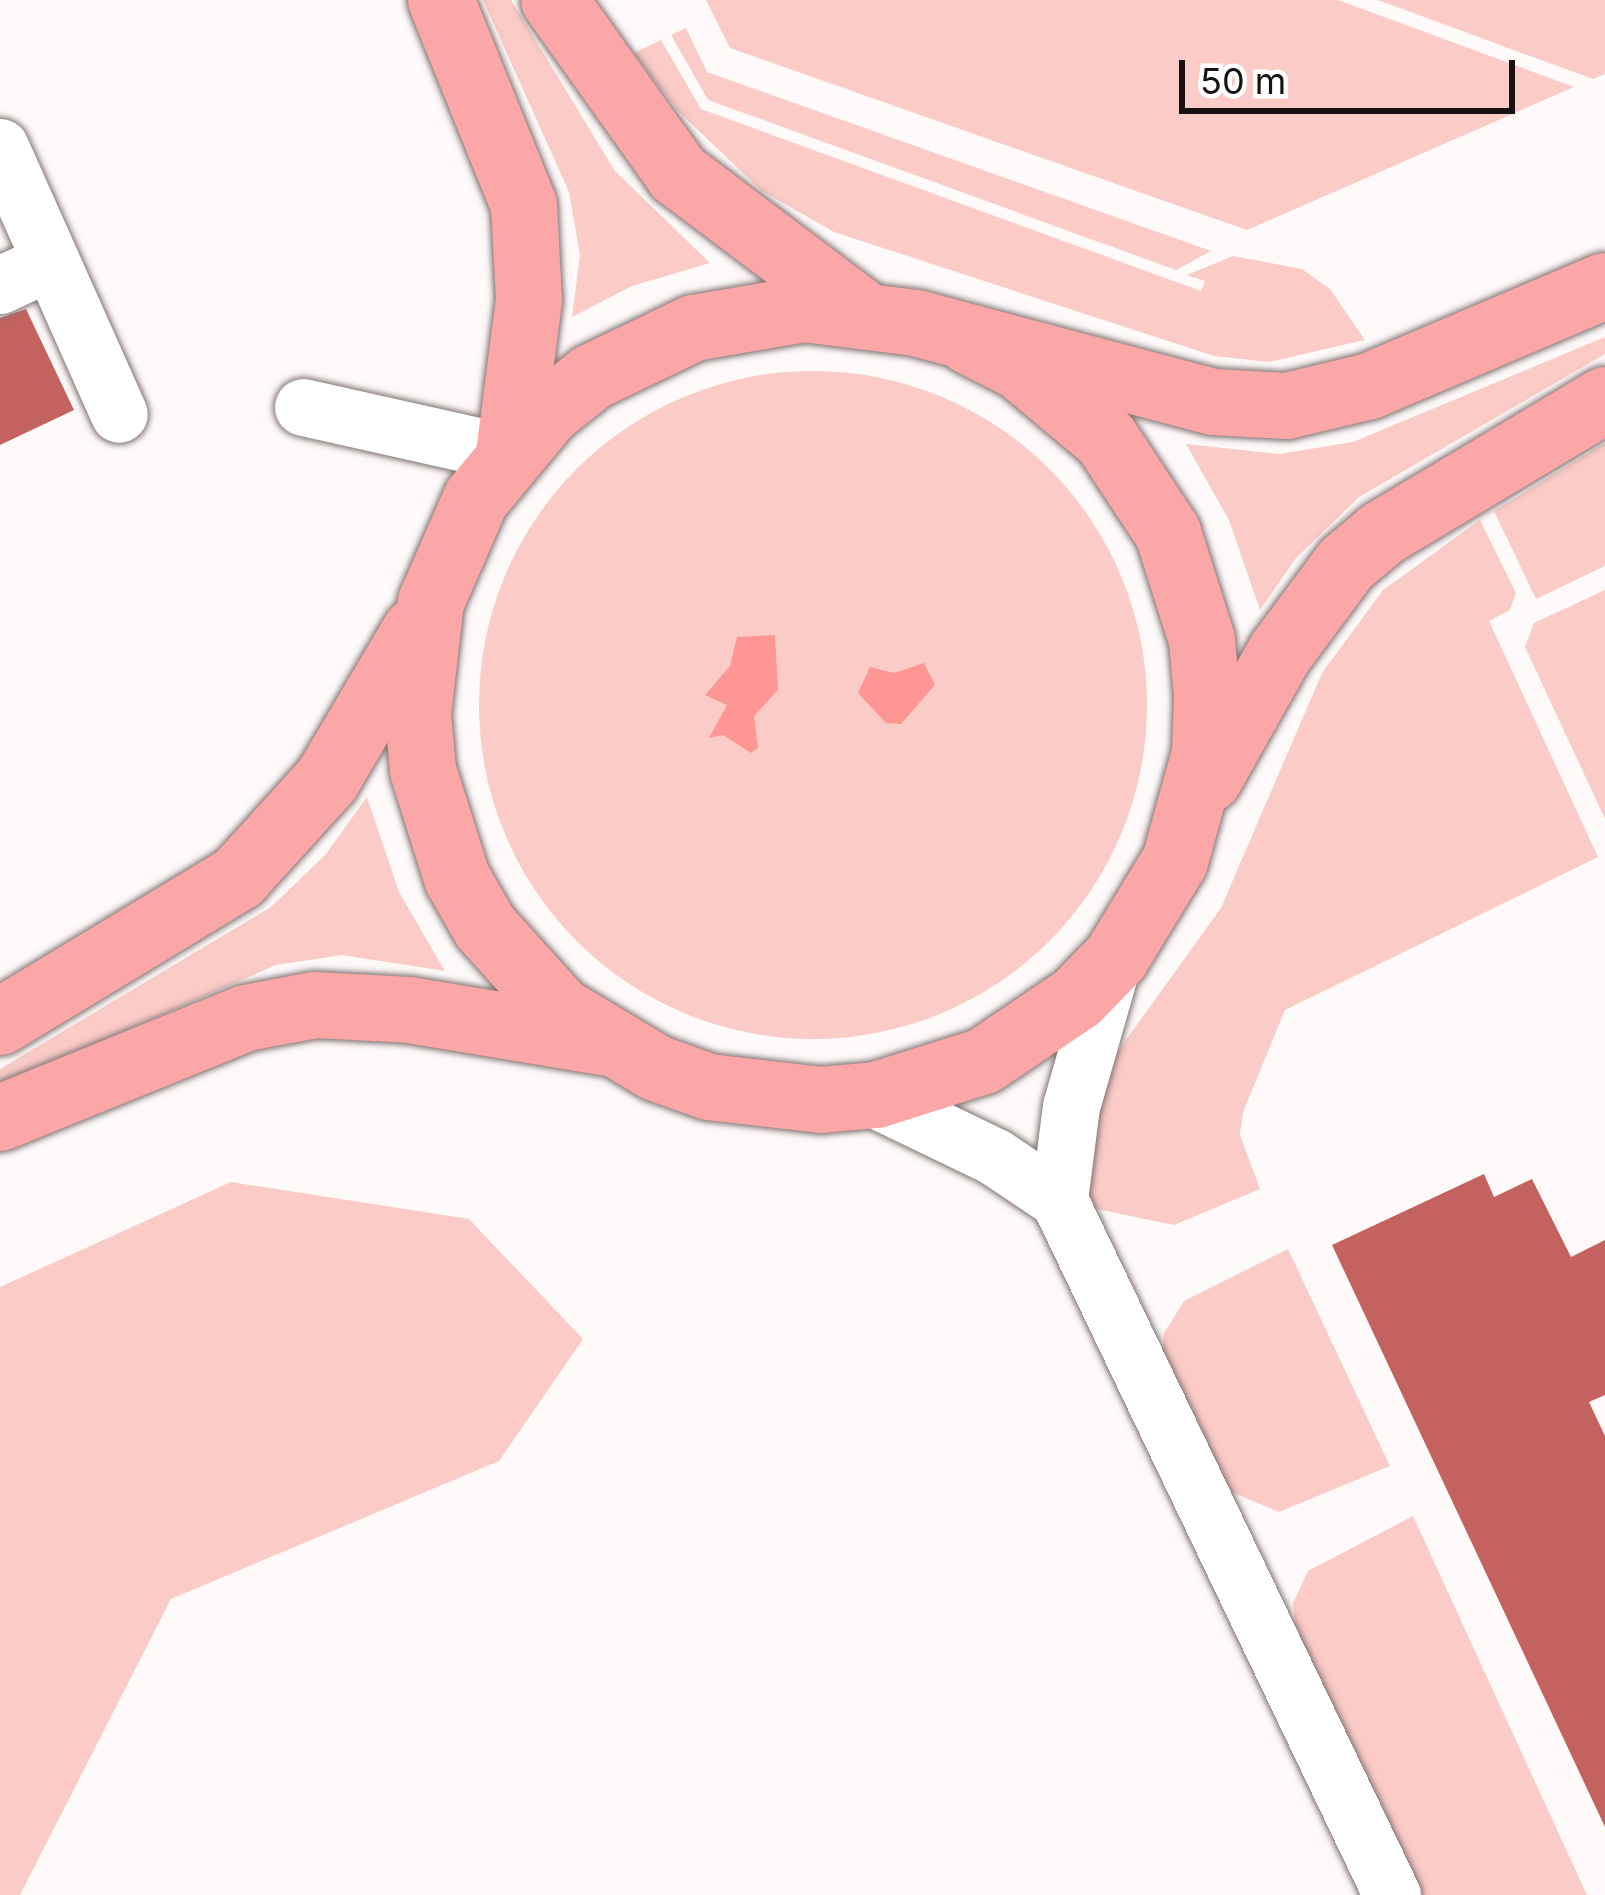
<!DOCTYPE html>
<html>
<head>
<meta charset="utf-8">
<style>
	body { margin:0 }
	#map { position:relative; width:1605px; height:1895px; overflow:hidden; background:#fefafa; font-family:Inter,sans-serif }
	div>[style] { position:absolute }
	.green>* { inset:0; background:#facbc7 }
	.round { border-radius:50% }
	.forest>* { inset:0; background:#fe9793 }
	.building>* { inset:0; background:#c3625f }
	.roads { filter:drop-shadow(0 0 3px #837473) drop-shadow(0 0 3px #837473) }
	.minor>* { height:57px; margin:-28.5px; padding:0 28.5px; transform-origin:28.5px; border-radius:28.5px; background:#fff }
	.major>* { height:66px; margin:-33px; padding:0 33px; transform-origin:33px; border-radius:33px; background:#fca7a7 }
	span { translate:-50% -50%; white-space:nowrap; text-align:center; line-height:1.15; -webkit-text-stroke:10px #fff; paint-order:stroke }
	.scale { position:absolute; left:1179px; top:60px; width:336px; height:54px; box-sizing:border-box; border:6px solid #181212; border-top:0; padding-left:15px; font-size:36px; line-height:42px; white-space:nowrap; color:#181212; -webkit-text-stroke:9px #fff; paint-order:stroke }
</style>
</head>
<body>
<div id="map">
	<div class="green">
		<i style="clip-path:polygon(483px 0,511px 0,615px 171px,710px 263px,632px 286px,572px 317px,580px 255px,569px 192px)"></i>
		<i style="clip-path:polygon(706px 0,1338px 0,1574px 87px,1247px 230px,730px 48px)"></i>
		<i style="clip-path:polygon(1378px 0,1605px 0,1605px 74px,1593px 79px)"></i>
		<i style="clip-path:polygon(686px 28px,707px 72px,1211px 251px,1176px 270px,708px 100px,671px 35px)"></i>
		<i style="clip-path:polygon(661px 40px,701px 109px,1201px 291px,1205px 281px,1187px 275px,1233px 256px,1302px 269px,1330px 289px,1365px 340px,1269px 362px,1214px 356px,834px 232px,762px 191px,679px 112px,634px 53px)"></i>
		<i style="clip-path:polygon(1605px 337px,1605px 354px,1359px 497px,1296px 558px,1260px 610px,1229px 520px,1186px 444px,1280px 454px,1353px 442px)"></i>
		<i class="round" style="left:479px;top:371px;width:668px;height:668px"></i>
		<i style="clip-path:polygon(1605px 443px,1605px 566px,1536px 599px,1494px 511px)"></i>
		<i style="clip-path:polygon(1480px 520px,1516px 593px,1510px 610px,1489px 621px,1598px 857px,1285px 1010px,1243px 1112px,1240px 1135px,1260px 1189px,1174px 1225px,1092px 1208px,1078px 1176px,1113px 1058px,1221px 908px,1322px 673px,1383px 590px)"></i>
		<i style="clip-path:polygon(1605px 590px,1605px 819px,1525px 647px,1534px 623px)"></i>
		<i style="clip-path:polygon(367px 797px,399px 892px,445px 971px,342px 955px,276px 965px,0 1085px,0 1069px,271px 907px,326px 854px)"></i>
		<i style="clip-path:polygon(231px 1182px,469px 1219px,583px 1339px,499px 1461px,171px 1599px,20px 1895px,0 1895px,0 1287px)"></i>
		<i style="clip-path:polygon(1288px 1249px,1390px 1466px,1279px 1512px,1224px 1489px,1161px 1362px,1164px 1333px,1184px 1301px)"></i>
		<i style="clip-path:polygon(1413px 1516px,1587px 1895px,1422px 1895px,1296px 1636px,1293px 1603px,1308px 1571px)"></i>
	</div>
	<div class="forest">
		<i style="clip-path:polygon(775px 635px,778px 690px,754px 716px,758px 748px,751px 753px,723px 735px,709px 738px,727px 705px,705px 695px,730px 666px,737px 637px)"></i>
		<i style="clip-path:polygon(924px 663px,935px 685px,901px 724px,886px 723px,858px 693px,870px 667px,894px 673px)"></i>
	</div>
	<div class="building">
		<i style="clip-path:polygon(26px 309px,74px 410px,0 445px,0 318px)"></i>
		<i style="clip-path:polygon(1484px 1174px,1494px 1197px,1532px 1179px,1571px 1257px,1605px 1240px,1605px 1395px,1589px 1402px,1605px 1436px,1605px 1827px,1332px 1245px)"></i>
	</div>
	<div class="roads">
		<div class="minor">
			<i style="left:0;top:147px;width:292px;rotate:66deg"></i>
			<i style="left:0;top:285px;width:56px;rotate:-25.2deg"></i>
			<i style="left:303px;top:407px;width:211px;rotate:12.6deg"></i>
			<i style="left:1113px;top:960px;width:152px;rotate:106deg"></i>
			<i style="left:1071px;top:1106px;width:95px;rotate:97.3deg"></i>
			<i style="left:1059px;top:1200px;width:771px;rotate:64.4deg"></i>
			<i style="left:869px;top:1096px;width:140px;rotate:25.8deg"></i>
			<i style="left:995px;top:1157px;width:77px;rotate:33.9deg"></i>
		</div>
		<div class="major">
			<i style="left:441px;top:0;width:221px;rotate:68deg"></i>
			<i style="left:524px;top:205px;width:95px;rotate:87deg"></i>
			<i style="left:529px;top:300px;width:154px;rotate:97.4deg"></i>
			<i style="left:554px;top:0;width:214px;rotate:54.5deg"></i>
			<i style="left:678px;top:174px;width:229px;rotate:37deg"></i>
			<i style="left:969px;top:341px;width:57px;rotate:27deg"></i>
			<i style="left:1020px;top:367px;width:112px;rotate:39.9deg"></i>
			<i style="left:1106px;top:439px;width:113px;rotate:56.6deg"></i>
			<i style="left:1168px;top:533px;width:112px;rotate:72.4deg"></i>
			<i style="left:1202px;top:640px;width:56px;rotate:84.9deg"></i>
			<i style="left:1207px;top:696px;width:57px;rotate:92deg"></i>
			<i style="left:1205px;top:753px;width:112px;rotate:105.5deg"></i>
			<i style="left:1175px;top:861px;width:114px;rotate:121.3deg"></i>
			<i style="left:1116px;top:958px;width:56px;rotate:134.3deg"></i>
			<i style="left:1077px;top:998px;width:112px;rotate:145.9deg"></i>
			<i style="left:984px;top:1061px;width:113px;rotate:162.5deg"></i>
			<i style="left:876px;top:1095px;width:55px;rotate:174.8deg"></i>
			<i style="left:821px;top:1100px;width:113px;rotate:-173.4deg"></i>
			<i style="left:709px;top:1087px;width:56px;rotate:-160.3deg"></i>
			<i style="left:656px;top:1068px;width:112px;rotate:-148.9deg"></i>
			<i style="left:560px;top:1010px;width:112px;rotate:-132.1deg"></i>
			<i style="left:485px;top:927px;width:56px;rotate:-119.7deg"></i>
			<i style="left:457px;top:878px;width:113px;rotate:-107.5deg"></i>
			<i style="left:423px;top:770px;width:56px;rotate:-95.1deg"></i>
			<i style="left:418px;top:714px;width:113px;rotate:-83.4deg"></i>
			<i style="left:431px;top:602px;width:112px;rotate:-66.4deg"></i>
			<i style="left:476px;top:499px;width:113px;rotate:-50.4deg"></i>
			<i style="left:548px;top:412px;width:56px;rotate:-38.5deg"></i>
			<i style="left:592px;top:377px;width:113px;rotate:-25.7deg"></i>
			<i style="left:694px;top:328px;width:112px;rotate:-9.8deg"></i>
			<i style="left:804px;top:309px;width:113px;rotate:7.1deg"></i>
			<i style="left:916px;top:323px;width:307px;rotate:14.9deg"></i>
			<i style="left:1213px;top:402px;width:74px;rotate:3.1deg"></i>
			<i style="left:1287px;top:406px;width:85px;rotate:-13.5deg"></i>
			<i style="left:1370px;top:386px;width:255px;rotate:-23.1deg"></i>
			<i style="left:1209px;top:779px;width:145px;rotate:-60.6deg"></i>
			<i style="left:1280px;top:653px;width:111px;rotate:-53.4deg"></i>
			<i style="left:1346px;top:564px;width:48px;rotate:-40deg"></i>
			<i style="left:1383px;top:533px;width:259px;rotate:-30.9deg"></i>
			<i style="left:0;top:1022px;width:280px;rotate:-31.2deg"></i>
			<i style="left:239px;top:877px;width:131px;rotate:-47.8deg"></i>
			<i style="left:327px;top:780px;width:173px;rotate:-59.4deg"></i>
			<i style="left:0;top:1118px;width:266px;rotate:-22.1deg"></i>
			<i style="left:246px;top:1018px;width:70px;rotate:-10.7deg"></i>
			<i style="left:315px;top:1005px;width:94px;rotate:3deg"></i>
			<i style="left:409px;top:1010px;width:197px;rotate:9.4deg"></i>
		</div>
	</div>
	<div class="scale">50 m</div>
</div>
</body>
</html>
